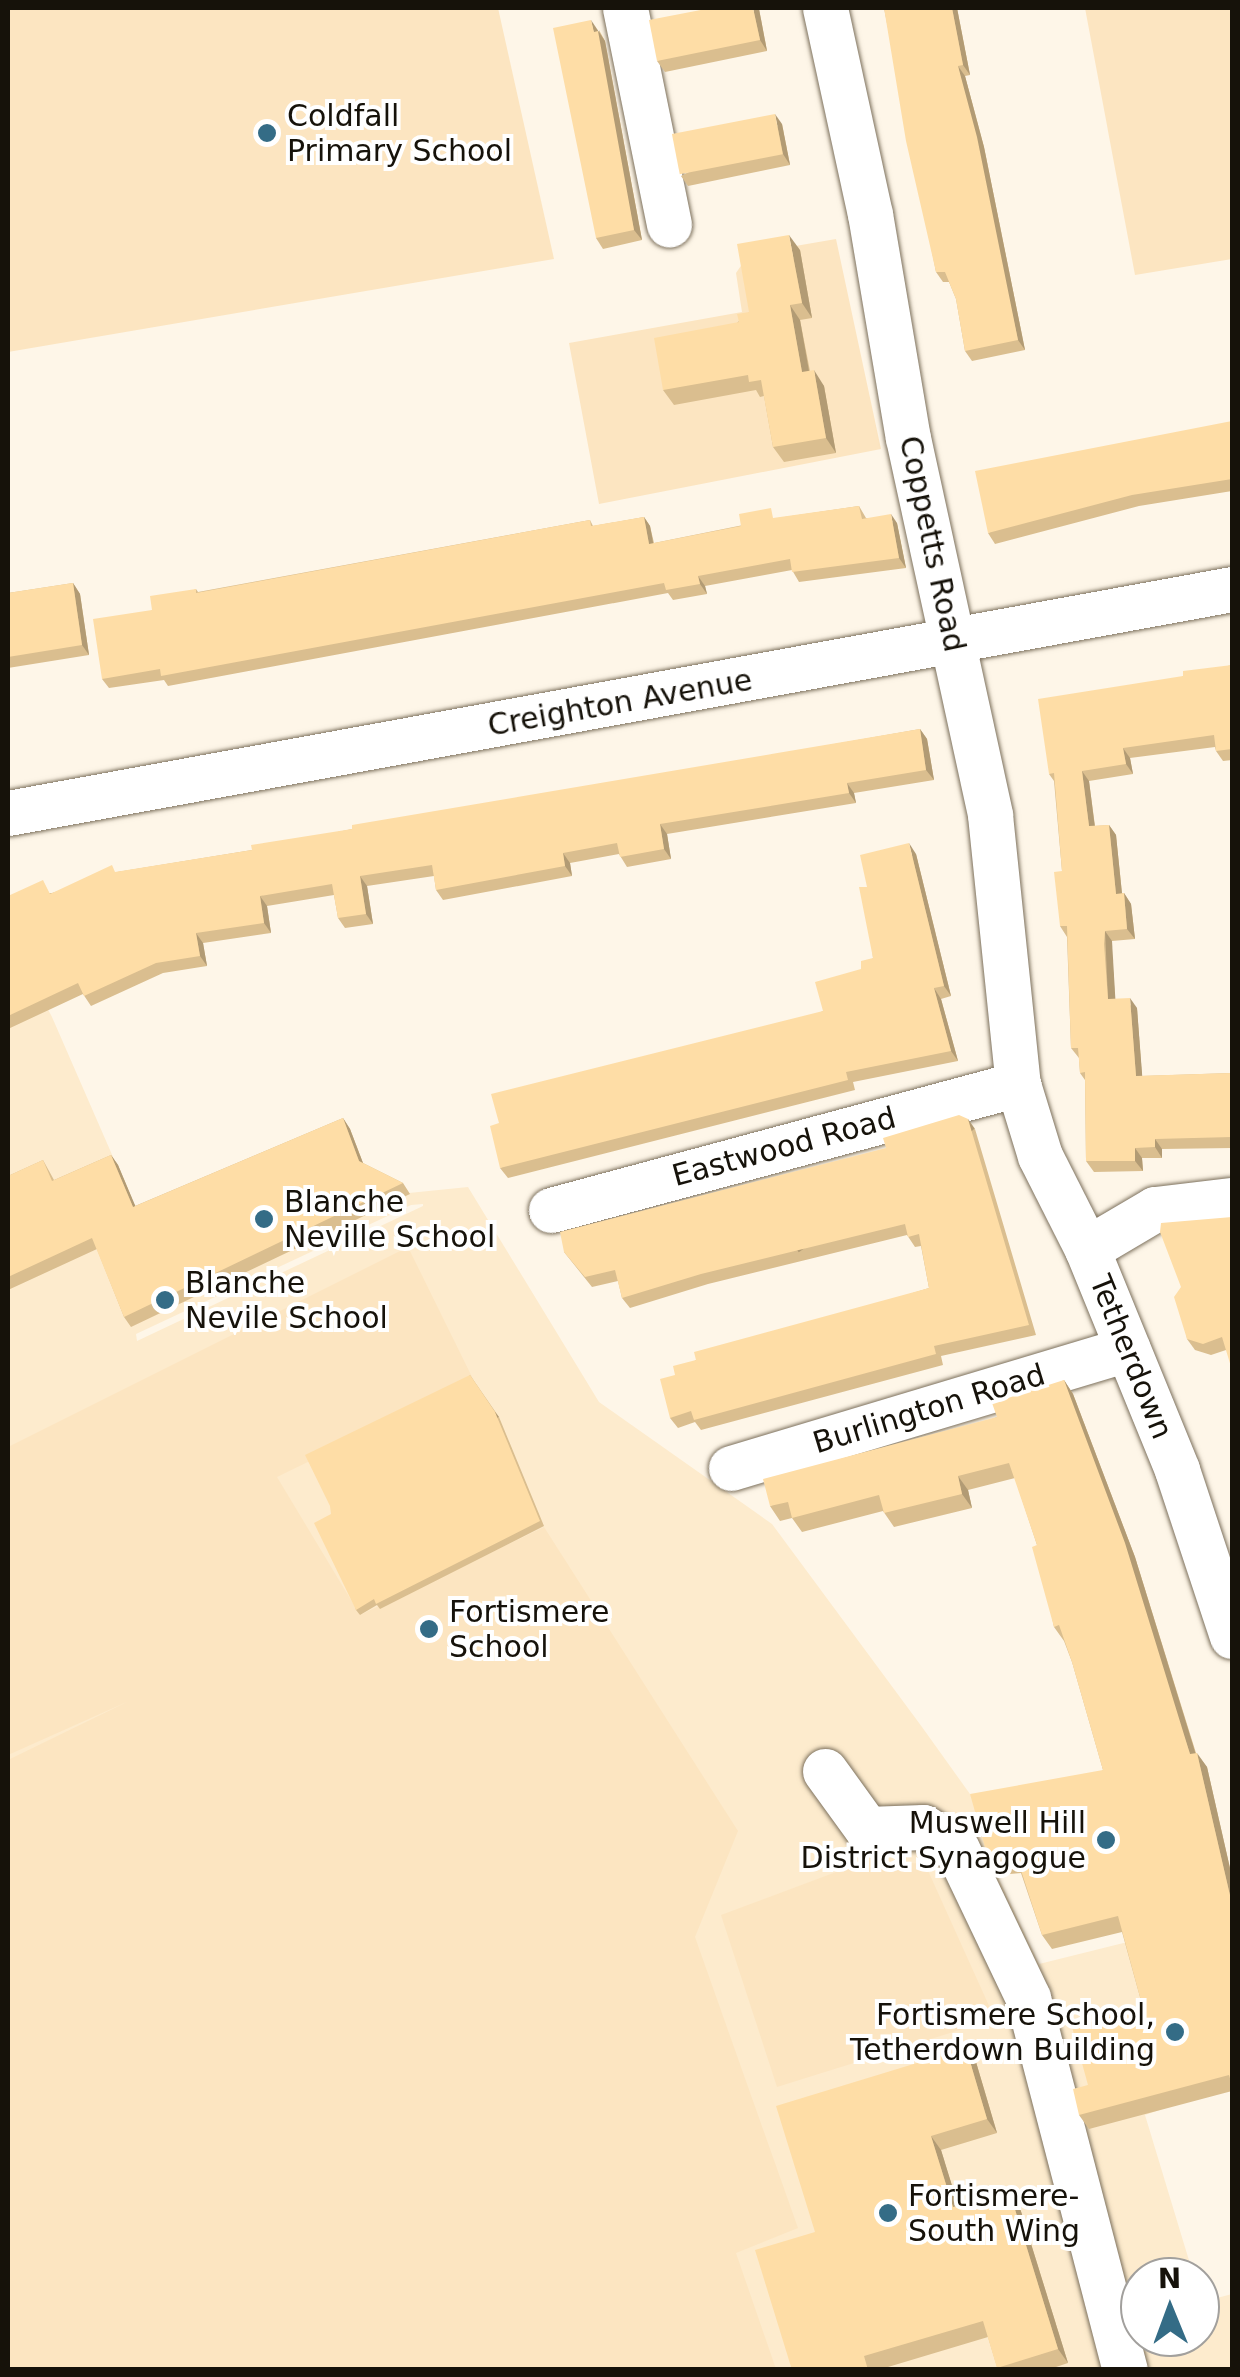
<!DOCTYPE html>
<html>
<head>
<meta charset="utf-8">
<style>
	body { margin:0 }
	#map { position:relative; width:1240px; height:2377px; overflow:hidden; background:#fef6e8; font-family:"DejaVu Sans",sans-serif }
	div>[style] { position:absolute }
	.built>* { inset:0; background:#fdebcd }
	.green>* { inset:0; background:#fce5c1 }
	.roads { filter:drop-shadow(0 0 2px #7c705c) drop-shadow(0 0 2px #7c705c) }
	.minor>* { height:45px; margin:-22.5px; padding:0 22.5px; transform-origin:22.5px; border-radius:22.5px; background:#fff }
	.wall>* { inset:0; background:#dabe8f }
	.shaded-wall>* { inset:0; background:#b29b74; transform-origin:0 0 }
	.building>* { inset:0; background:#fedda6; transform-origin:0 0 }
	.dots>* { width:28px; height:28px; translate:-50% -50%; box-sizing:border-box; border:5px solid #fff; border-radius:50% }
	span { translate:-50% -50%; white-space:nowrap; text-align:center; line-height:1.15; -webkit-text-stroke:8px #fff; paint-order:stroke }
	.poi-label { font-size:30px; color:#16120a }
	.left { translate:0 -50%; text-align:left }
	.right { translate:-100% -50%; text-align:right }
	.street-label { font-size:30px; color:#16120a }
	.frame { position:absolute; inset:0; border:10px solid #16120a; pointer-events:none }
	.north { position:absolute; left:1120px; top:2257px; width:100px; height:100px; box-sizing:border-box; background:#fff; border:2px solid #a2a09d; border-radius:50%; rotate:359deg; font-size:28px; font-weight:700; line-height:40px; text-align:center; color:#16120a }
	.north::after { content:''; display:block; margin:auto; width:35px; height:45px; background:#346c86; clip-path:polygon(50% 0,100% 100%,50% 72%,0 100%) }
</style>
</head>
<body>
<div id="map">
	<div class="built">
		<i style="clip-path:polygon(evenodd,8px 933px,52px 1017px,144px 1228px,168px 1205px,350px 1129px,366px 1171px,409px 1193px,468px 1187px,599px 1402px,772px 1524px,922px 1727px,980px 1808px,997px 1875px,1039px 1964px,1232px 1916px,1232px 2085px,1145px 2115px,1194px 2277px,1140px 2277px,1140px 2337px,1200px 2337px,1200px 2297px,1202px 2302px,1232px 2294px,1232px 2369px,8px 2369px,8px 933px,423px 1204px,423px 1206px,137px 1341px,136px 1334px,411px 1205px,423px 1204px)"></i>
	</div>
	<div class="green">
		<i style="clip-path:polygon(8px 8px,498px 8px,554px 259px,8px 352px)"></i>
		<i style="clip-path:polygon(1085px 8px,1232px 8px,1232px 259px,1135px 275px)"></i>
		<i style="clip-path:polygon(836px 239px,881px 449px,599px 504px,569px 343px,742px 312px,736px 273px,749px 254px)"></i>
		<i style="clip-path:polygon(408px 1247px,474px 1381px,277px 1477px,360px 1615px,544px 1527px,738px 1831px,695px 1937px,798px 2228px,736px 2253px,776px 2369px,8px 2369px,8px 1760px,129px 1701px,8px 1755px,8px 1447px)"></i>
		<i style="clip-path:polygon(868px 1860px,925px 1864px,995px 2019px,777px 2087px,721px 1915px)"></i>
	</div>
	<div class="roads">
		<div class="minor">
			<i style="left:625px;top:8px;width:221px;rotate:78.5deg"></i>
			<i style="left:825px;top:8px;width:211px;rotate:77.7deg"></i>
			<i style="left:870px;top:214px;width:227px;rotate:80.4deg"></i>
			<i style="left:908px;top:438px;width:386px;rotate:77.7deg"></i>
			<i style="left:990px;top:815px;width:270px;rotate:84.1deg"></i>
			<i style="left:1018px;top:1084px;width:75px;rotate:73deg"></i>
			<i style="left:1040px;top:1156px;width:104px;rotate:63.2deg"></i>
			<i style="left:1087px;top:1249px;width:239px;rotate:67.8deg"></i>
			<i style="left:1177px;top:1470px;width:175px;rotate:71.7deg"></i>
			<i style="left:8px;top:813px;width:1244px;rotate:-10.37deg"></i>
			<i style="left:551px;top:1210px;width:484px;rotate:-15.1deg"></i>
			<i style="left:1087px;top:1249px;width:79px;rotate:-30.5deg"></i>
			<i style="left:1155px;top:1209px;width:78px;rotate:-6.7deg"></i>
			<i style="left:731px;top:1468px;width:414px;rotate:-16.7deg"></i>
			<i style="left:825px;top:1771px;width:72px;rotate:54.1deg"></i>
			<i style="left:867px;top:1829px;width:56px;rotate:-2deg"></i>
			<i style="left:923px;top:1827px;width:40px;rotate:32.9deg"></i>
			<i style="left:957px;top:1849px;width:165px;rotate:64.5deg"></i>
			<i style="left:1028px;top:1998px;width:384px;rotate:75.4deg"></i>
		</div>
	</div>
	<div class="wall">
		<i style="clip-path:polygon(884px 8px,957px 8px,970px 75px,965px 76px,984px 147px,1025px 350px,972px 361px,965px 351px,956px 299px,949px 282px,943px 282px,936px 272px)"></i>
		<i style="clip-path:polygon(759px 9px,767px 51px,665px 72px,657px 61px)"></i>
		<i style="clip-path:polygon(599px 30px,605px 41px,642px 240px,603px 249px,596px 238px)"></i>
		<i style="clip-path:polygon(782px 124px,790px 165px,688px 186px,681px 176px)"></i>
		<i style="clip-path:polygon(800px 250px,812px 318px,800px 320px,810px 371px,824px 386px,836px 453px,784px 462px,773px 447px,764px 396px,760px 397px,756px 390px,674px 405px,663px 390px,749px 312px)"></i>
		<i style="clip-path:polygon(1232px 421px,1232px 491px,1139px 506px,995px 544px,988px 533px)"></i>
		<i style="clip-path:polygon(859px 506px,866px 518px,897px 523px,906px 568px,799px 582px,792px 570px,705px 586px,707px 594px,673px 600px,668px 593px,168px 686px,164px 680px,109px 688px,102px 679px,152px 610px,196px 589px,198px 592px,590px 520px,593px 526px,644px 517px,650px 526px,654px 543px,778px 518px)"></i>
		<i style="clip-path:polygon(73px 583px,80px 594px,89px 655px,8px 668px,8px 593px)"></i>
		<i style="clip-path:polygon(1232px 665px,1232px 760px,1223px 761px,1216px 751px,1215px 747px,1130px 758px,1133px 774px,1089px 781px,1095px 826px,1109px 825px,1116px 835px,1122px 893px,1124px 893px,1131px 904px,1135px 939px,1112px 941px,1112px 954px,1115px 999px,1137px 1008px,1142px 1076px,1232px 1073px,1232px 1148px,1162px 1149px,1162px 1158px,1142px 1158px,1143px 1171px,1094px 1172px,1086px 1161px,1085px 1080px,1080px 1073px,1079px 1058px,1071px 1048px,1067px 937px,1060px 926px,1062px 871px,1054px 781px,1049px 774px,1183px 676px)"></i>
		<i style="clip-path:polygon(920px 729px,927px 739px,934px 780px,854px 793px,856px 803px,667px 834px,671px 859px,627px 867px,619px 854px,570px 863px,572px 876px,443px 900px,436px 890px,434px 876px,367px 886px,373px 924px,345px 928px,338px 918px,334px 895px,267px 906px,271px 933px,203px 943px,207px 966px,163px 973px,91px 1006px,83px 994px,8px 1029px,8px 896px,52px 893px,117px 872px,252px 850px,352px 829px)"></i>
		<i style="clip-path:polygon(916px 854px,951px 996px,941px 999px,958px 1061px,853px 1082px,855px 1090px,508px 1178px,500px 1168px,823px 1011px,873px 958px,867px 887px)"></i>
		<i style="clip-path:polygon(343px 1118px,350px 1129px,363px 1163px,403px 1183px,410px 1194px,131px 1327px,124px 1317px,97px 1249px,8px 1290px,8px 1176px,43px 1160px,54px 1180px,111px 1155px,118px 1165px,135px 1206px)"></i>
		<i style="clip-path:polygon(975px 1129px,1036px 1335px,941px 1356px,943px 1365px,701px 1430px,695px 1422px,678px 1428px,670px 1418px,675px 1375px,696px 1360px,929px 1288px,921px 1246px,915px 1247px,907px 1235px,708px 1284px,630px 1308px,622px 1298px,618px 1281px,592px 1287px,564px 1252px)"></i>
		<i style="clip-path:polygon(1232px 1217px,1226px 1350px,1211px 1355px,1195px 1350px,1187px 1339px,1181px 1287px)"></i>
		<i style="clip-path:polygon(470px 1375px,499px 1417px,544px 1526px,380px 1609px,377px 1605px,360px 1615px,356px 1610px,331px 1514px)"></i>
		<i style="clip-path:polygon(1064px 1380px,1073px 1394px,1135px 1557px,1196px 1753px,1207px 1767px,1232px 1877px,1232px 2091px,1089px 2129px,1079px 2115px,1088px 2085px,1143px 2008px,1122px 1932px,1052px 1949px,1042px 1935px,1021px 1873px,999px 1875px,989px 1861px,1103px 1770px,1072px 1662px,1064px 1641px,1054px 1627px,1037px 1545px,1015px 1478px,968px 1490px,972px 1508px,894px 1527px,883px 1511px,802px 1532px,792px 1518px,780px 1521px,770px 1506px,997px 1417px)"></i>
		<i style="clip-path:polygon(976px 2062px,997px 2133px,941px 2150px,958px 2206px,1019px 2205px,1068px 2363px,1047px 2370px,998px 2370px,988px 2337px,878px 2370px,792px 2370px,815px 2232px)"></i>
	</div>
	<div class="shaded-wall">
		<i style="clip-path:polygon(753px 8px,758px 8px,759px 9px,767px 51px,760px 40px)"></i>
		<i style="clip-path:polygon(952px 8px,957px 8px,970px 75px,963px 65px)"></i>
		<i style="clip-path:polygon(591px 20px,605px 41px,642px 240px,634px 230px)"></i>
		<i style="clip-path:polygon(958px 66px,965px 76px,984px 147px,1025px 350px,1018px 340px)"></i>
		<i style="clip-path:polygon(775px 114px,782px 124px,790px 165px,783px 154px)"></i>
		<i style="clip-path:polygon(789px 235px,800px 250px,812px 318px,802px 303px)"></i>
		<i style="clip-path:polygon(790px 305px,800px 320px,812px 388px,802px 372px)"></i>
		<i style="clip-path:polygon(814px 370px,824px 386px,836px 453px,826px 438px)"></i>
		<i style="clip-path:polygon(891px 514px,897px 523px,906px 568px,899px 558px)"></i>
		<i style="clip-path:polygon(644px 517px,650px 526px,655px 553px,649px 544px)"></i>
		<i style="clip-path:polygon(698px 576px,705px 586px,707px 594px,700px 584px)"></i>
		<i style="clip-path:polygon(73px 583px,80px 594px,89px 655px,82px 645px)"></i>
		<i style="clip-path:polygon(920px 729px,927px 739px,934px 780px,926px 770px)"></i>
		<i style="clip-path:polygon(1123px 748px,1130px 758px,1133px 774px,1126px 764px)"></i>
		<i style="clip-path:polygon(1082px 771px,1089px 781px,1096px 836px,1089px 826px)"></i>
		<i style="clip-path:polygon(847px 783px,854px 793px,856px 803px,849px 793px)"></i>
		<i style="clip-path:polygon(660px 824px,667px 834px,671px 859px,664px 849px)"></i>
		<i style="clip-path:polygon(1109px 825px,1116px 835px,1123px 904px,1116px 894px)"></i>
		<i style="clip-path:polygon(909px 843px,916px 854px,951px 996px,944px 986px)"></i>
		<i style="clip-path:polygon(563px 853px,570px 863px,572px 876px,565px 866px)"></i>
		<i style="clip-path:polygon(360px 876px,367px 886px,373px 924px,366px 914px)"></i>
		<i style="clip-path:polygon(1124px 893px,1131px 904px,1135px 939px,1127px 929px)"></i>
		<i style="clip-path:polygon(260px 896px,267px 906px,271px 933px,264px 923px)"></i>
		<i style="clip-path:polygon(1105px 931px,1112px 941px,1116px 1010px,1108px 999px)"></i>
		<i style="clip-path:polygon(196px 933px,203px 943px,207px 966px,200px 956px)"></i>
		<i style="clip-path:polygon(934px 988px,941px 999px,958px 1061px,951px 1051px)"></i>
		<i style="clip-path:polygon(1130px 998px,1137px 1008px,1143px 1086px,1136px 1076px)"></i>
		<i style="clip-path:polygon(343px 1118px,350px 1129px,366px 1171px,359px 1161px)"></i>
		<i style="left:968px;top:1119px;width:12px;height:215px;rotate:55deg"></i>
		<i style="clip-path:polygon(1155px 1139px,1162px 1149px,1162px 1158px,1155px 1147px)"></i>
		<i style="clip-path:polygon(1135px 1148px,1142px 1158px,1143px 1171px,1135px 1161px)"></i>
		<i style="clip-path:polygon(111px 1155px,118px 1165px,140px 1217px,133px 1207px)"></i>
		<i style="clip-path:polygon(1064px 1380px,1073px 1394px,1135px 1557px,1200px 1768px,1190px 1754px)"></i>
		<i style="left:495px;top:1412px;width:6px;height:118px;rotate:51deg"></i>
		<i style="clip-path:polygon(958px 1476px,968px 1490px,972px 1508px,962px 1494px)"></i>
		<i style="clip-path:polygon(1197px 1753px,1207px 1767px,1232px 1877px,1232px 1904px)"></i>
		<i style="clip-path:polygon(966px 2048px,976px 2062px,997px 2133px,987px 2119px)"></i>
		<i style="clip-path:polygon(931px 2136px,941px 2150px,963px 2221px,953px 2207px)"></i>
		<i style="clip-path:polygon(1009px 2190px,1019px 2205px,1068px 2363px,1058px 2349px)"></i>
	</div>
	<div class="building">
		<i style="clip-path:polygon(711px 8px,753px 8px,760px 40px,657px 61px,649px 20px)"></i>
		<i style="clip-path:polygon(884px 8px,952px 8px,963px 65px,958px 66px,977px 137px,1018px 340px,965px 351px,956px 299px,945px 272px,936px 272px,906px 141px)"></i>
		<i style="clip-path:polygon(591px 20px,594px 32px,598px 31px,634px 230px,596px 238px,553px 28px)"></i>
		<i style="left:775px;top:114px;width:41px;height:105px;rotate:79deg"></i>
		<i style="clip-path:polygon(789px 235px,802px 303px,790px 305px,802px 372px,814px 370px,826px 438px,773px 447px,761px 380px,749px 382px,748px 375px,663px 390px,654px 338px,739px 322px,737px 314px,749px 312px,737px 244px)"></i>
		<i style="clip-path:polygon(1232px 421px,1232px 479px,1132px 495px,988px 533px,975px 471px)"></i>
		<i style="clip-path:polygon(859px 506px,862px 519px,891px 514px,899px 558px,792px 572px,790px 559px,698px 576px,700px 584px,666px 590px,664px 583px,161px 676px,160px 669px,102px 679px,93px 619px,152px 610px,150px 596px,196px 589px,196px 593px,590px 520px,591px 526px,644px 517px,649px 544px,741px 526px,739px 514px,771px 508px,773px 518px)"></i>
		<i style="clip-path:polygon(73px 583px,82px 645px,8px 657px,8px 593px)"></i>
		<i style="clip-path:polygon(1232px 665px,1232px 749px,1216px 751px,1214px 735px,1123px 748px,1126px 764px,1082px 771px,1089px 826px,1109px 825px,1116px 894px,1124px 893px,1127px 929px,1105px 931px,1104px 944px,1108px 999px,1130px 998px,1136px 1076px,1232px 1073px,1232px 1137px,1155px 1139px,1155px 1147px,1135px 1148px,1135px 1161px,1086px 1161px,1085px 1072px,1080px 1073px,1078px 1048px,1071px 1048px,1067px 926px,1060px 926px,1054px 872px,1062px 871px,1054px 773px,1049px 774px,1038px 699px,1183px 676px,1183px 671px)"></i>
		<i style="clip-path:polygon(920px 729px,926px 770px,847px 783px,849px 793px,660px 824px,664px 849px,620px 857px,617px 843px,563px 853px,565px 866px,436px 890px,432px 865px,360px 876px,366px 914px,338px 918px,332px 884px,260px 896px,264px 923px,196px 933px,200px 956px,156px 963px,84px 996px,78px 983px,8px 1016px,8px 896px,43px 880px,50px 894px,112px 865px,115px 872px,252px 850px,251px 845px,352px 829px,352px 825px)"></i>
		<i style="clip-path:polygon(909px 843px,944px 986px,934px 988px,951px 1051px,846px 1072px,848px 1080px,500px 1168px,490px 1126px,499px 1123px,491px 1094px,823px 1011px,815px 982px,861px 969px,861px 961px,873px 958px,859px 887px,867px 887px,860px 855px)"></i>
		<i style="clip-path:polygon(959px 1115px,968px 1119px,1029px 1325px,934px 1346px,936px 1354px,694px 1420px,691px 1411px,670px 1418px,660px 1379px,675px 1375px,673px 1366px,696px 1360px,694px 1352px,929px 1288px,919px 1234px,908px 1237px,905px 1224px,701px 1274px,622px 1298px,615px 1270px,585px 1277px,564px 1252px,560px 1232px,886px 1148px,883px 1138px)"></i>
		<i style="clip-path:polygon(343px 1118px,359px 1161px,403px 1183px,124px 1317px,92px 1238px,8px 1277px,8px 1176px,43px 1160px,52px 1181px,111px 1155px,133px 1207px)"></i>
		<i style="clip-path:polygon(1232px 1217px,1232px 1370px,1222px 1337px,1203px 1344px,1187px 1339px,1174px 1297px,1181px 1287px,1160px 1232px,1161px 1223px)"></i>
		<i style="clip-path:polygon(470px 1375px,495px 1412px,540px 1521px,376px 1604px,374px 1599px,356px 1610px,314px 1523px,331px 1514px,330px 1506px,305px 1455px)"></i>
		<i style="clip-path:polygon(1064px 1380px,1125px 1543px,1190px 1754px,1197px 1753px,1232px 1904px,1232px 2085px,1229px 2075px,1079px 2115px,1073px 2089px,1088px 2085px,1072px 2027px,1143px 2008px,1118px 1916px,1042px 1935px,1017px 1858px,989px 1861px,970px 1794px,1103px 1770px,1072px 1662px,1059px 1625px,1054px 1627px,1032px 1547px,1037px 1545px,1009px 1463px,958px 1476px,962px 1494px,884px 1513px,879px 1495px,792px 1518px,788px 1502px,770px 1506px,763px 1479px,997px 1417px,992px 1403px)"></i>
		<i style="clip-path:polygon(966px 2048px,987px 2119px,931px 2136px,953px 2207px,1009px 2190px,1058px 2349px,997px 2368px,983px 2321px,864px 2356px,868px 2370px,792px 2370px,755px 2250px,815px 2232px,776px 2106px)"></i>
	</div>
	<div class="dots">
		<i style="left:267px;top:133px;background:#346c86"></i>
		<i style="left:264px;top:1219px;background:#346c86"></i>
		<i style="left:165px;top:1300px;background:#346c86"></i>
		<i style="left:429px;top:1629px;background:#346c86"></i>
		<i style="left:1106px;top:1840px;background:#346c86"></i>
		<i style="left:1175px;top:2032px;background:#346c86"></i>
		<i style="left:888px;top:2213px;background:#346c86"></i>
	</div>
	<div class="poi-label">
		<span class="left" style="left:287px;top:133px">Coldfall<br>Primary School</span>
		<span class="left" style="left:284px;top:1219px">Blanche<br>Neville School</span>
		<span class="left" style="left:185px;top:1300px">Blanche<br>Nevile School</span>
		<span class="left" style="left:449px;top:1629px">Fortismere<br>School</span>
		<span class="right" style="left:1086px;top:1840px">Muswell Hill<br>District Synagogue</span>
		<span class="right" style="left:1155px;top:2032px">Fortismere School,<br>Tetherdown Building</span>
		<span class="left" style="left:908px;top:2213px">Fortismere-<br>South Wing</span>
	</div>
	<div class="street-label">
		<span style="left:932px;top:544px;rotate:78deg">Coppetts Road</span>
		<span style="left:620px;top:703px;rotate:-10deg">Creighton Avenue</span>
		<span style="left:784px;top:1147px;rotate:-15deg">Eastwood Road</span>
		<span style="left:1131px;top:1357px;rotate:68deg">Tetherdown</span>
		<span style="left:929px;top:1409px;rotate:-17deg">Burlington Road</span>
	</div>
	<div class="frame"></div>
	<div class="north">N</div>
</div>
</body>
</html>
